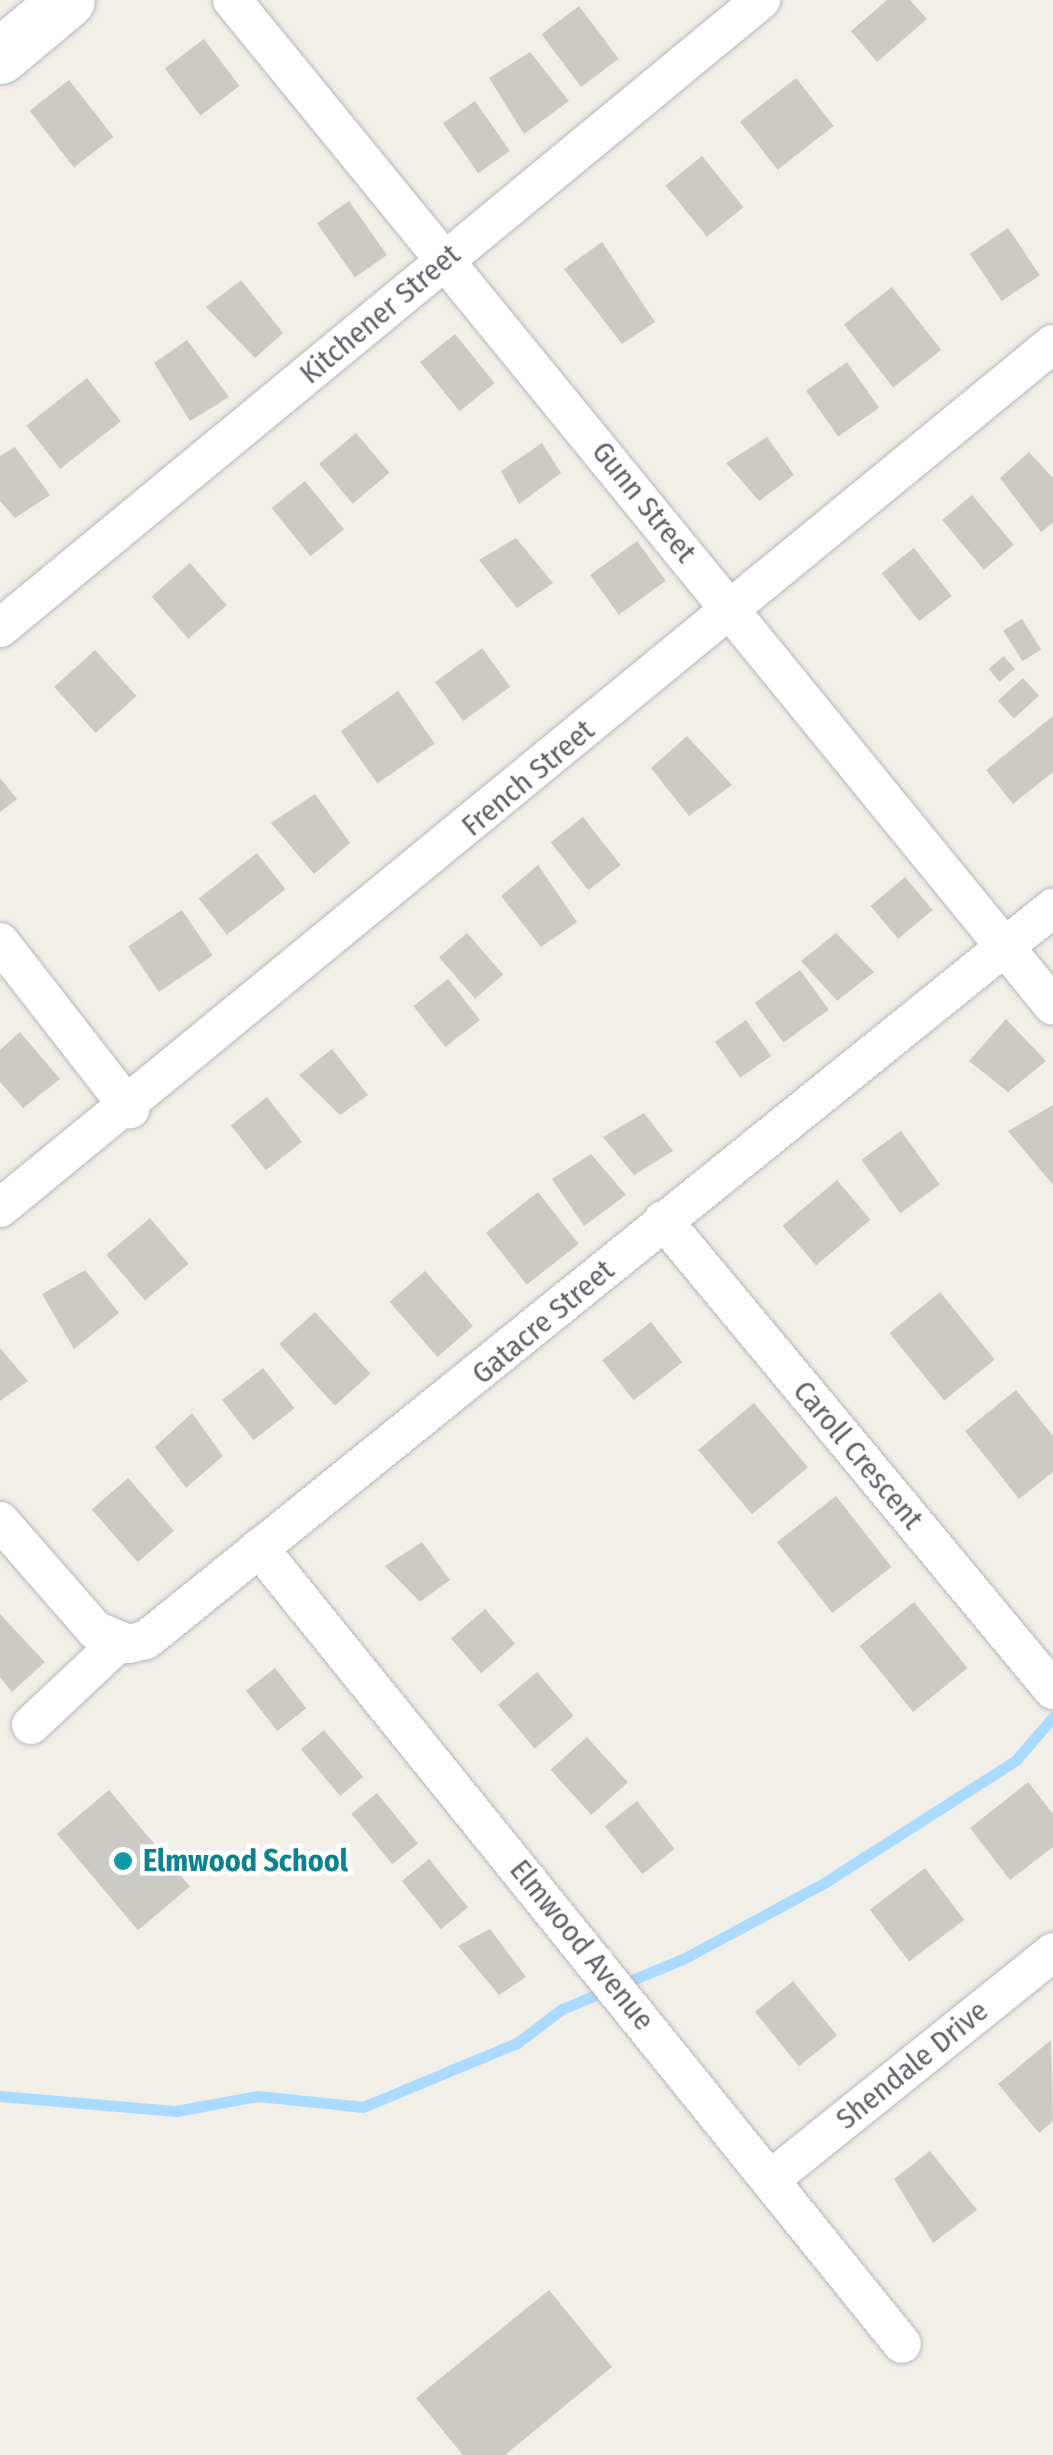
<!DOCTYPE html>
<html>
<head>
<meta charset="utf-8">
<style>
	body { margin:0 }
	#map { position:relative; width:1053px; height:2455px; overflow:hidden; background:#f1efe8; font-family:"Fira Sans Condensed",sans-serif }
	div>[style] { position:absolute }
	.stream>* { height:11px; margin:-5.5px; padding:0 5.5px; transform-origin:5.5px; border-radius:5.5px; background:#aadaff }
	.building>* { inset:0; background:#cccac5; transform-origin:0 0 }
	.roads { filter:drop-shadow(0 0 2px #b5b8bc) drop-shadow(0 0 2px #b5b8bc) }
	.street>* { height:38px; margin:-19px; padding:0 19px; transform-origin:19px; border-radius:19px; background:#fff }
	.secondary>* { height:55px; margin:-27.5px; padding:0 27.5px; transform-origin:27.5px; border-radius:27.5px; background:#fff }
	.dots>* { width:28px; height:28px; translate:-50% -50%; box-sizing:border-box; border:5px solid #fff; border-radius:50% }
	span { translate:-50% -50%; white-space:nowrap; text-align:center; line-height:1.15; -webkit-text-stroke:9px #fff; paint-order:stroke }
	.street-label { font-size:30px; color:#5f6368 }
	.culture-label { font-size:30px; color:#0d838f; font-weight:700 }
	.left { translate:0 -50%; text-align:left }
</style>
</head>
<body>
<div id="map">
	<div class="stream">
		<i style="left:0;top:2096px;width:177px;rotate:4.9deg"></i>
		<i style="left:176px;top:2111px;width:83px;rotate:-10.4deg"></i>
		<i style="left:258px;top:2096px;width:106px;rotate:6deg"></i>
		<i style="left:363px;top:2107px;width:167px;rotate:-22.6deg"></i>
		<i style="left:517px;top:2043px;width:56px;rotate:-37.1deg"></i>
		<i style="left:562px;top:2009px;width:131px;rotate:-22.5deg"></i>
		<i style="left:683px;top:1959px;width:160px;rotate:-28.3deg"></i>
		<i style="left:824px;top:1883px;width:228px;rotate:-32.6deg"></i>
		<i style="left:1016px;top:1760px;width:57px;rotate:-49.3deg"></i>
	</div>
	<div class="building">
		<i style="clip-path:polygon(887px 0,910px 0,927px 19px,877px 62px,851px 31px)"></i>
		<i style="left:579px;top:6px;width:66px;height:47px;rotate:53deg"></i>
		<i style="left:204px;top:39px;width:59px;height:49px;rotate:53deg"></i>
		<i style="clip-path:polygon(530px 52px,569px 101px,524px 134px,489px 78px)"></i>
		<i style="left:796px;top:78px;width:61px;height:71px;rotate:52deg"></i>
		<i style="left:69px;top:80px;width:72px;height:50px;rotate:52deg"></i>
		<i style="left:475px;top:101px;width:61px;height:39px;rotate:55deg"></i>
		<i style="left:702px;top:156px;width:66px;height:47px;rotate:51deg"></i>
		<i style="left:349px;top:201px;width:66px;height:39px;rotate:55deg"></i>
		<i style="left:1008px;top:228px;width:57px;height:46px;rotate:56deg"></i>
		<i style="clip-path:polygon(602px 242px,655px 322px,622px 344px,564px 269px)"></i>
		<i style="clip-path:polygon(241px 280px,283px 333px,255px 358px,206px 307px)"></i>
		<i style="left:892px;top:287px;width:80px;height:61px;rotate:52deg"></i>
		<i style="left:455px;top:334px;width:63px;height:45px;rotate:51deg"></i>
		<i style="clip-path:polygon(187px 340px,229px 397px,190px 421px,154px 363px)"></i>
		<i style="left:847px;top:362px;width:56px;height:50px;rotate:55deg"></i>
		<i style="left:87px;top:378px;width:55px;height:77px;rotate:52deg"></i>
		<i style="left:356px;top:433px;width:52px;height:48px;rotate:50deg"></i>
		<i style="clip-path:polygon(767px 437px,794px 475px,759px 501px,726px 463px)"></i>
		<i style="clip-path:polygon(542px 443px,561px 473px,519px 504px,501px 471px)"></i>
		<i style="clip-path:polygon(15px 447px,50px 495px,15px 518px,0 501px,0 456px)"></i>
		<i style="clip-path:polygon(1029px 452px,1053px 478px,1053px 523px,1041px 532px,1000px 478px)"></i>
		<i style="left:305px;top:481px;width:62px;height:43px;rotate:51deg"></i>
		<i style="left:972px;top:495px;width:65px;height:39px;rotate:50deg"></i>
		<i style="clip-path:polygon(516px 538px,553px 583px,517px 608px,479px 560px)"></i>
		<i style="left:637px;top:541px;width:49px;height:58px;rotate:54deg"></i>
		<i style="left:914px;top:548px;width:61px;height:41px;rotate:52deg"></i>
		<i style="left:190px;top:563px;width:56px;height:51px;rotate:49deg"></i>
		<i style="left:1022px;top:619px;width:36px;height:22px;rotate:58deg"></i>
		<i style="left:482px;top:648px;width:48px;height:58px;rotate:54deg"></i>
		<i style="left:95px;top:650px;width:62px;height:55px;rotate:48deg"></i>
		<i style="left:1004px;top:656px;width:17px;height:20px;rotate:50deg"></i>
		<i style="left:1023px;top:678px;width:24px;height:34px;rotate:48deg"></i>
		<i style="left:398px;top:691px;width:64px;height:70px;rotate:55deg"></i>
		<i style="clip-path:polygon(1053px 716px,1053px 772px,1013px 804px,986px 770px)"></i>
		<i style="clip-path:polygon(687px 736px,732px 785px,689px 816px,651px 768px)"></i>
		<i style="clip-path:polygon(0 778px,17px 799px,0 812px)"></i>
		<i style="clip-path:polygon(315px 794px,350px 843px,314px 874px,271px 823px)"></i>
		<i style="left:583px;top:817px;width:61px;height:41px;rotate:52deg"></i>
		<i style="left:257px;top:853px;width:46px;height:74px;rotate:52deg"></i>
		<i style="clip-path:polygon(538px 865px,577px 922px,541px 947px,501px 896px)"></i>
		<i style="left:905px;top:877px;width:43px;height:45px;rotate:50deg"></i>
		<i style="left:182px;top:910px;width:55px;height:65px;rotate:56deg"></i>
		<i style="left:467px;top:933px;width:55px;height:37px;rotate:49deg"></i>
		<i style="clip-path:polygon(836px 933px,874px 972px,837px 1001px,801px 961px)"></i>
		<i style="left:800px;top:970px;width:49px;height:56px;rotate:54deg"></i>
		<i style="left:448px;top:979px;width:52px;height:44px;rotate:52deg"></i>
		<i style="clip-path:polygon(1006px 1019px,1046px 1061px,1008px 1092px,969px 1061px)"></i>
		<i style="left:746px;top:1020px;width:44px;height:38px;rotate:55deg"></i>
		<i style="clip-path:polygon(20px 1032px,60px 1079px,23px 1108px,0 1082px,0 1050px)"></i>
		<i style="clip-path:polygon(332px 1049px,368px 1095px,340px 1115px,299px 1075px)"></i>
		<i style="left:267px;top:1097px;width:57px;height:46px;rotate:52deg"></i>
		<i style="clip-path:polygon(1053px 1105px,1053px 1185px,1008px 1131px)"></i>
		<i style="clip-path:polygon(644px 1113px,673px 1151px,634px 1175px,603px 1137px)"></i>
		<i style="left:901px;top:1131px;width:66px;height:49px;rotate:54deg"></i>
		<i style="clip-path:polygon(591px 1154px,626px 1195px,584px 1226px,552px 1179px)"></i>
		<i style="left:837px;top:1180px;width:52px;height:71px;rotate:50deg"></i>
		<i style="left:538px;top:1192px;width:66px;height:66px;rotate:52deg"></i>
		<i style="left:150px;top:1218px;width:60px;height:57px;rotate:50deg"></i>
		<i style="clip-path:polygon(85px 1270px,119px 1313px,74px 1349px,42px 1294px)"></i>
		<i style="left:425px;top:1271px;width:73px;height:47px;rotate:49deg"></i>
		<i style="left:940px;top:1292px;width:87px;height:65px;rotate:51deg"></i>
		<i style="left:315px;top:1312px;width:83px;height:48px;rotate:48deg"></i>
		<i style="left:651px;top:1322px;width:51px;height:62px;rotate:52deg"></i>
		<i style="clip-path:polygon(0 1348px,28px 1381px,0 1401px)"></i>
		<i style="left:263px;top:1368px;width:51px;height:52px;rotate:52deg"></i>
		<i style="clip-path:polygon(1016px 1390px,1053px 1436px,1053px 1472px,1019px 1499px,965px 1431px)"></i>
		<i style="left:754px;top:1403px;width:84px;height:73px;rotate:50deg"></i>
		<i style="clip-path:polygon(192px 1413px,223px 1456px,186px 1488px,155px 1447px)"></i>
		<i style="left:128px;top:1478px;width:70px;height:48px;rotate:49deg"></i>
		<i style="left:836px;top:1496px;width:90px;height:75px;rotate:52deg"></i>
		<i style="clip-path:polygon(422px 1542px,450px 1580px,420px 1602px,385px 1566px)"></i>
		<i style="left:914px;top:1602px;width:85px;height:70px;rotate:51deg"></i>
		<i style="left:485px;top:1609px;width:46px;height:45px;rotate:49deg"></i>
		<i style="clip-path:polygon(0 1614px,45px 1662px,12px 1692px,0 1677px)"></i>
		<i style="left:275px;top:1668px;width:51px;height:37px;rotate:52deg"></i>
		<i style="left:537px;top:1672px;width:57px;height:51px;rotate:50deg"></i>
		<i style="left:324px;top:1730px;width:61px;height:30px;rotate:50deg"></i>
		<i style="left:587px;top:1737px;width:61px;height:49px;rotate:48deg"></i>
		<i style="clip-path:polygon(1028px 1782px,1053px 1814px,1053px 1847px,1010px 1880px,970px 1828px)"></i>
		<i style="left:109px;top:1790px;width:126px;height:68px;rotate:50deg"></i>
		<i style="left:377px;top:1793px;width:65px;height:33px;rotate:51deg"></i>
		<i style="left:637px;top:1801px;width:61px;height:41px;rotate:52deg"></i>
		<i style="left:429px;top:1859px;width:62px;height:35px;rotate:51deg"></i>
		<i style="left:925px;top:1868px;width:65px;height:69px;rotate:53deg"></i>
		<i style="clip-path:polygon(490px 1929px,526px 1977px,499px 1995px,458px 1946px)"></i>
		<i style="left:793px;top:1981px;width:70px;height:49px;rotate:51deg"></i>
		<i style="clip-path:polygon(1051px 2040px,1053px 2121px,1039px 2133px,998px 2084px)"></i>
		<i style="clip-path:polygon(930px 2151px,977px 2210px,933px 2243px,894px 2179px)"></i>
		<i style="clip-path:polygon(549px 2290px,612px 2367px,505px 2455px,463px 2455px,416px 2398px)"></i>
	</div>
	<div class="roads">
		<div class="street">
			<i style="left:232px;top:0;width:1298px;rotate:50.78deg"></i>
			<i style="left:0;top:628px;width:987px;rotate:-39.53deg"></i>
			<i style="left:0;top:942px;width:212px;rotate:52.1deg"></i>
			<i style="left:0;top:1208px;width:1362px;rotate:-39.37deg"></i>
			<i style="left:663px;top:1220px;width:611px;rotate:50.31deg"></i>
			<i style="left:0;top:1521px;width:145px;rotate:48.9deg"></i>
			<i style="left:95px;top:1630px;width:36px;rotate:23deg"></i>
			<i style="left:128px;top:1644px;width:18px;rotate:-13deg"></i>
			<i style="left:146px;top:1640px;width:1166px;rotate:-38.91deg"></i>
			<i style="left:259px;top:1548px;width:1023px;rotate:51.07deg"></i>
			<i style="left:31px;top:1725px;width:121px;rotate:-43.3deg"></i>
			<i style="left:771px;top:2179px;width:362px;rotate:-38.8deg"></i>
		</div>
		<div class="secondary">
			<i style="left:0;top:56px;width:87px;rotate:-39.9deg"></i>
		</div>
	</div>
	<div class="dots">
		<i style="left:123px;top:1861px;background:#0f9aa8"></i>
	</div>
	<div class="street-label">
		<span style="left:380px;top:314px;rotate:-40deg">Kitchener Street</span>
		<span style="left:644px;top:502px;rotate:51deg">Gunn Street</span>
		<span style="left:528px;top:778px;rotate:-40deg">French Street</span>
		<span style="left:543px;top:1322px;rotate:-40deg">Gatacre Street</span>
		<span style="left:858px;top:1455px;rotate:50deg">Caroll Crescent</span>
		<span style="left:582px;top:1945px;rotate:51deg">Elmwood Avenue</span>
		<span style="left:912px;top:2065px;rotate:-39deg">Shendale Drive</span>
	</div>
	<div class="culture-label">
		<span class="left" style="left:143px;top:1861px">Elmwood School</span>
	</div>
</div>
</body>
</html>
